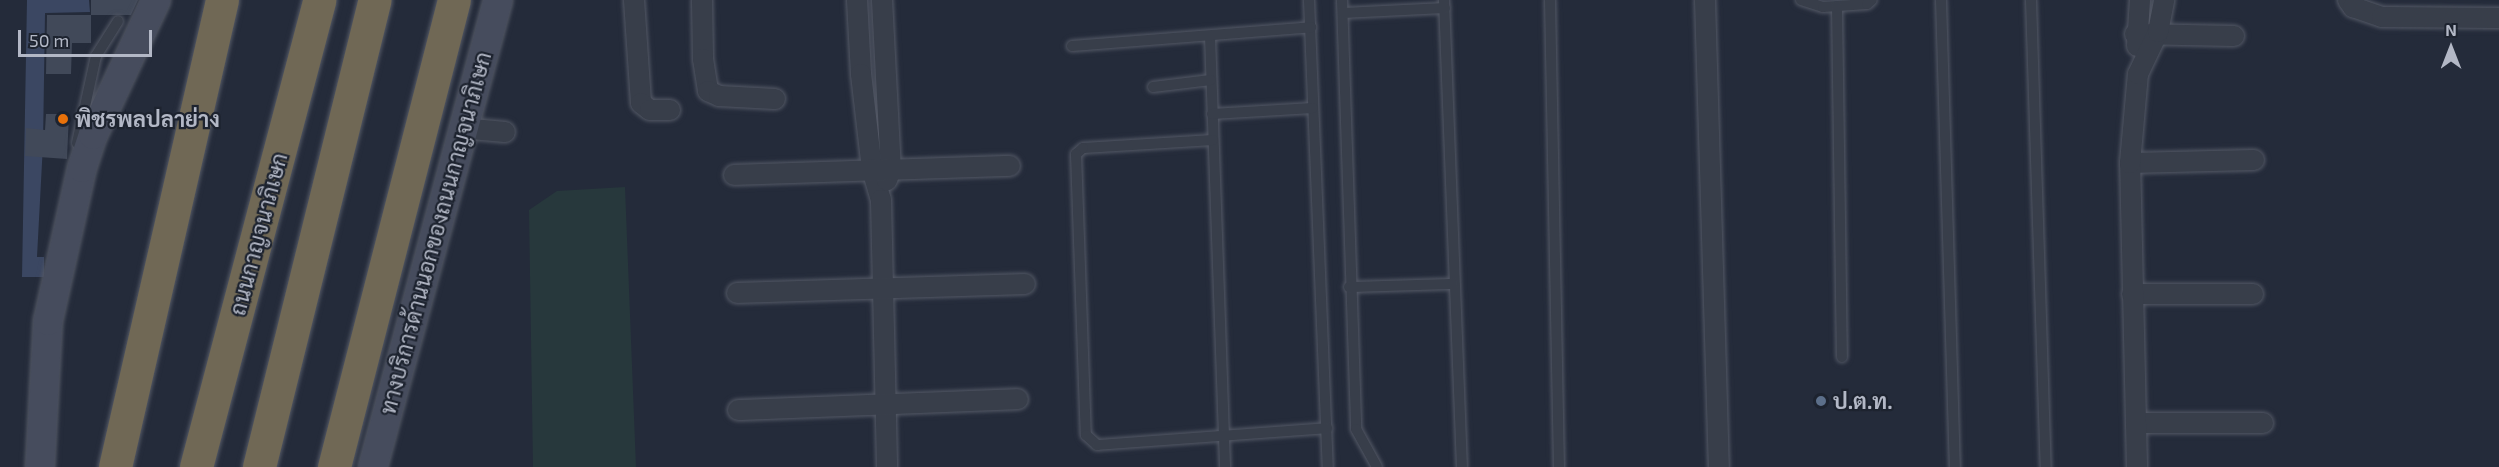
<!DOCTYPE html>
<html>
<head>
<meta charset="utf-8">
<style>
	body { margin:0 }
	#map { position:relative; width:2499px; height:467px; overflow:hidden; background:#242b3a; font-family:"Exo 2",Sarabun,sans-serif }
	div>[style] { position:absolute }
	.green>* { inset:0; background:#27383c }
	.water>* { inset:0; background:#3b4762 }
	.building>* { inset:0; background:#414959 }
	.roads { filter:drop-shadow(0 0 2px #535865) drop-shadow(0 0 2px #535865) }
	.service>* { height:10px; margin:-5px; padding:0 5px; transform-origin:5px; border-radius:5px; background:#383e4a }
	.minor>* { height:20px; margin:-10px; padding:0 10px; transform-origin:10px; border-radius:10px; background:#383e4a }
	.secondary>* { height:28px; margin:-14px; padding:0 14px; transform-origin:14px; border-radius:14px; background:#464c5d }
	.motorway>* { height:33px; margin:-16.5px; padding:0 16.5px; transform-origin:16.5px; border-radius:16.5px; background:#706855 }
	.dots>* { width:16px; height:16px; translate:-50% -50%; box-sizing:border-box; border:3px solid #1d232f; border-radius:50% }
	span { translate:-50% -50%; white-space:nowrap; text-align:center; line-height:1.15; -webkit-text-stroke:4.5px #1d232f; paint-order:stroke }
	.poi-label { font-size:22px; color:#b3b8c6; font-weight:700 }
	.left { translate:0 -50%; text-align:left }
	.street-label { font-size:22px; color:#b3b8c6 }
	.north { position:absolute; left:2421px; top:18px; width:60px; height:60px; -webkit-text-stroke:4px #1d232f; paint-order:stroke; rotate:0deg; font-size:16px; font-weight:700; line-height:24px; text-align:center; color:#b3b8c6 }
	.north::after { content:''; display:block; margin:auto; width:21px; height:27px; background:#b3b8c6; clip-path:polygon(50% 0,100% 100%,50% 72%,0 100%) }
	.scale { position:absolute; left:18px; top:30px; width:134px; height:27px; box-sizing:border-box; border:3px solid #b3b8c6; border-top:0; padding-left:8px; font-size:18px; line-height:21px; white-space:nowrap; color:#b3b8c6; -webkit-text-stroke:4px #1d232f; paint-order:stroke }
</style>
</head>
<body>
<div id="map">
	<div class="green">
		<i style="clip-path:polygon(625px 187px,636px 467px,533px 467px,529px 210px,557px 191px)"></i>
	</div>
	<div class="water">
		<i style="clip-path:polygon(27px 0,89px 0,90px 12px,45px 13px,43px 144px,37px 257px,44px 257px,44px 277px,22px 277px)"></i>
	</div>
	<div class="building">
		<i style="clip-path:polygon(91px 0,138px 0,131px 15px,91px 15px)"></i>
		<i style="clip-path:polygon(47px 15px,91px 15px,91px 43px,72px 43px,71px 74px,46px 74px)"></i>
		<i style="clip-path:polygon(46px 114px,69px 114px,67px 159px,25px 156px,26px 128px,45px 130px)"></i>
	</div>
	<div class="roads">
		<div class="service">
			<i style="left:1309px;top:0;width:467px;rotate:87.7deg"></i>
			<i style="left:1342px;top:0;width:429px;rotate:88.1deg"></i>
			<i style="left:1356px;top:429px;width:43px;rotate:61.1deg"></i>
			<i style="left:1444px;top:0;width:467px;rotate:87.8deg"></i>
			<i style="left:1550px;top:0;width:467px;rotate:88.9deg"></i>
			<i style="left:1801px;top:0;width:23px;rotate:18deg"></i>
			<i style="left:1823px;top:7px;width:44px;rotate:-3.9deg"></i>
			<i style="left:1867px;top:4px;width:6px;rotate:-39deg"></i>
			<i style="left:1941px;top:0;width:467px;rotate:88.3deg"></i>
			<i style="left:2031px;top:0;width:467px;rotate:88.2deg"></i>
			<i style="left:1837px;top:6px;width:351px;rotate:89.2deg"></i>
			<i style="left:1343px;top:13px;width:102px;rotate:-2.8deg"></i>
			<i style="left:1210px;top:36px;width:431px;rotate:88deg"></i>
			<i style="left:1072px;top:46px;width:240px;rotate:-4.5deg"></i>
			<i style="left:1153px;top:87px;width:58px;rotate:-6.9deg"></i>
			<i style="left:1212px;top:114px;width:101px;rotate:-3.4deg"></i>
			<i style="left:1213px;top:140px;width:130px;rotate:176.5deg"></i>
			<i style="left:1083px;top:148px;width:9px;rotate:139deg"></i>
			<i style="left:1076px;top:154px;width:281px;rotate:88deg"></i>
			<i style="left:1086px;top:435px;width:15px;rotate:42deg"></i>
			<i style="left:1097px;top:445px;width:231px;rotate:-4.2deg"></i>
			<i style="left:77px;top:143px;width:89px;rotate:-77.7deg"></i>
			<i style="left:96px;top:56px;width:41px;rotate:-57.8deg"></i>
			<i style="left:1349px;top:287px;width:104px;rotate:-1.7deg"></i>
		</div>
		<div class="minor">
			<i style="left:634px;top:0;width:103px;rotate:86.1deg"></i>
			<i style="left:641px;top:103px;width:11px;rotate:38deg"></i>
			<i style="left:650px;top:110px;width:20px"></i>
			<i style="left:702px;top:0;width:59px;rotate:89deg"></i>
			<i style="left:703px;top:59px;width:32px;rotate:81deg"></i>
			<i style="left:708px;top:91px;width:12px;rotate:24deg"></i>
			<i style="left:719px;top:96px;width:56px;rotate:3.1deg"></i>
			<i style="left:857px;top:0;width:74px;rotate:86.9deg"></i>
			<i style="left:861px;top:74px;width:96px;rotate:83.4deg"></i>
			<i style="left:872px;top:169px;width:32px;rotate:74deg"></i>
			<i style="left:881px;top:200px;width:267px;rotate:88.7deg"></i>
			<i style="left:882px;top:0;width:169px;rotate:87deg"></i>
			<i style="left:891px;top:169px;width:12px;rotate:110deg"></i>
			<i style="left:1705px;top:0;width:467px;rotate:88.3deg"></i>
			<i style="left:2348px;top:0;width:9px;rotate:54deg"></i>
			<i style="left:2353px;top:7px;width:31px;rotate:19deg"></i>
			<i style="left:2382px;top:17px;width:117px;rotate:0.5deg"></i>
			<i style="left:2135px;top:34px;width:99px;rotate:1.2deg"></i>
			<i style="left:2137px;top:46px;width:46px;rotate:-86.3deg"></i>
			<i style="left:461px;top:128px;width:44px;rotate:5.2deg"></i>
			<i style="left:2130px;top:163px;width:124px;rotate:-1.4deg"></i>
			<i style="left:734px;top:175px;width:276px;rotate:-1.9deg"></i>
			<i style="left:737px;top:293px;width:288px;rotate:-1.8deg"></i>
			<i style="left:2132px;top:294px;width:121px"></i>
			<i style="left:738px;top:410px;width:280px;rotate:-2.2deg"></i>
			<i style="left:2137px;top:423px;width:126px"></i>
			<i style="left:2137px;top:467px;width:304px;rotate:-91.3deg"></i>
			<i style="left:2130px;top:163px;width:89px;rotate:-84.9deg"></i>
			<i style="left:2138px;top:74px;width:47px;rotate:-64.5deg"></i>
			<i style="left:2158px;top:32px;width:33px;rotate:-79deg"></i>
		</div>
		<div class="secondary">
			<i style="left:40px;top:467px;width:146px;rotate:-86.9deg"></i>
			<i style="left:48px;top:321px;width:157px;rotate:-77.5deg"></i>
			<i style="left:82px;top:168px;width:35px;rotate:-72deg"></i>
			<i style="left:93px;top:135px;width:149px;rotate:-65deg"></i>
			<i style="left:373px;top:467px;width:483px;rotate:-75deg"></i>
		</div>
		<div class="motorway">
			<i style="left:115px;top:467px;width:479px;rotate:-77.1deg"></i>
			<i style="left:196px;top:467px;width:483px;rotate:-75.2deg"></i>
			<i style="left:259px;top:467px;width:481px;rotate:-76.1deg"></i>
			<i style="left:334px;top:467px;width:482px;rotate:-75.6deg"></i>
		</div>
	</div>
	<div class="dots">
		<i style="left:63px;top:119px;background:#e8710a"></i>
		<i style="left:1821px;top:401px;background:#5c6f8a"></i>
	</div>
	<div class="poi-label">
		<span class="left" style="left:75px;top:119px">พิชรพลปลาย่าง</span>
		<span class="left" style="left:1833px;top:401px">ป.ต.ท.</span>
	</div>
	<div class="street-label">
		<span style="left:435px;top:233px;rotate:-75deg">ทางบริการด้านนอกของถนนกาญจนาภิเษก</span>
		<span style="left:258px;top:234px;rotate:-75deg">ถนนกาญจนาภิเษก</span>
	</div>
	<div class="north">N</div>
	<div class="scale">50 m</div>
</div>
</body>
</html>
